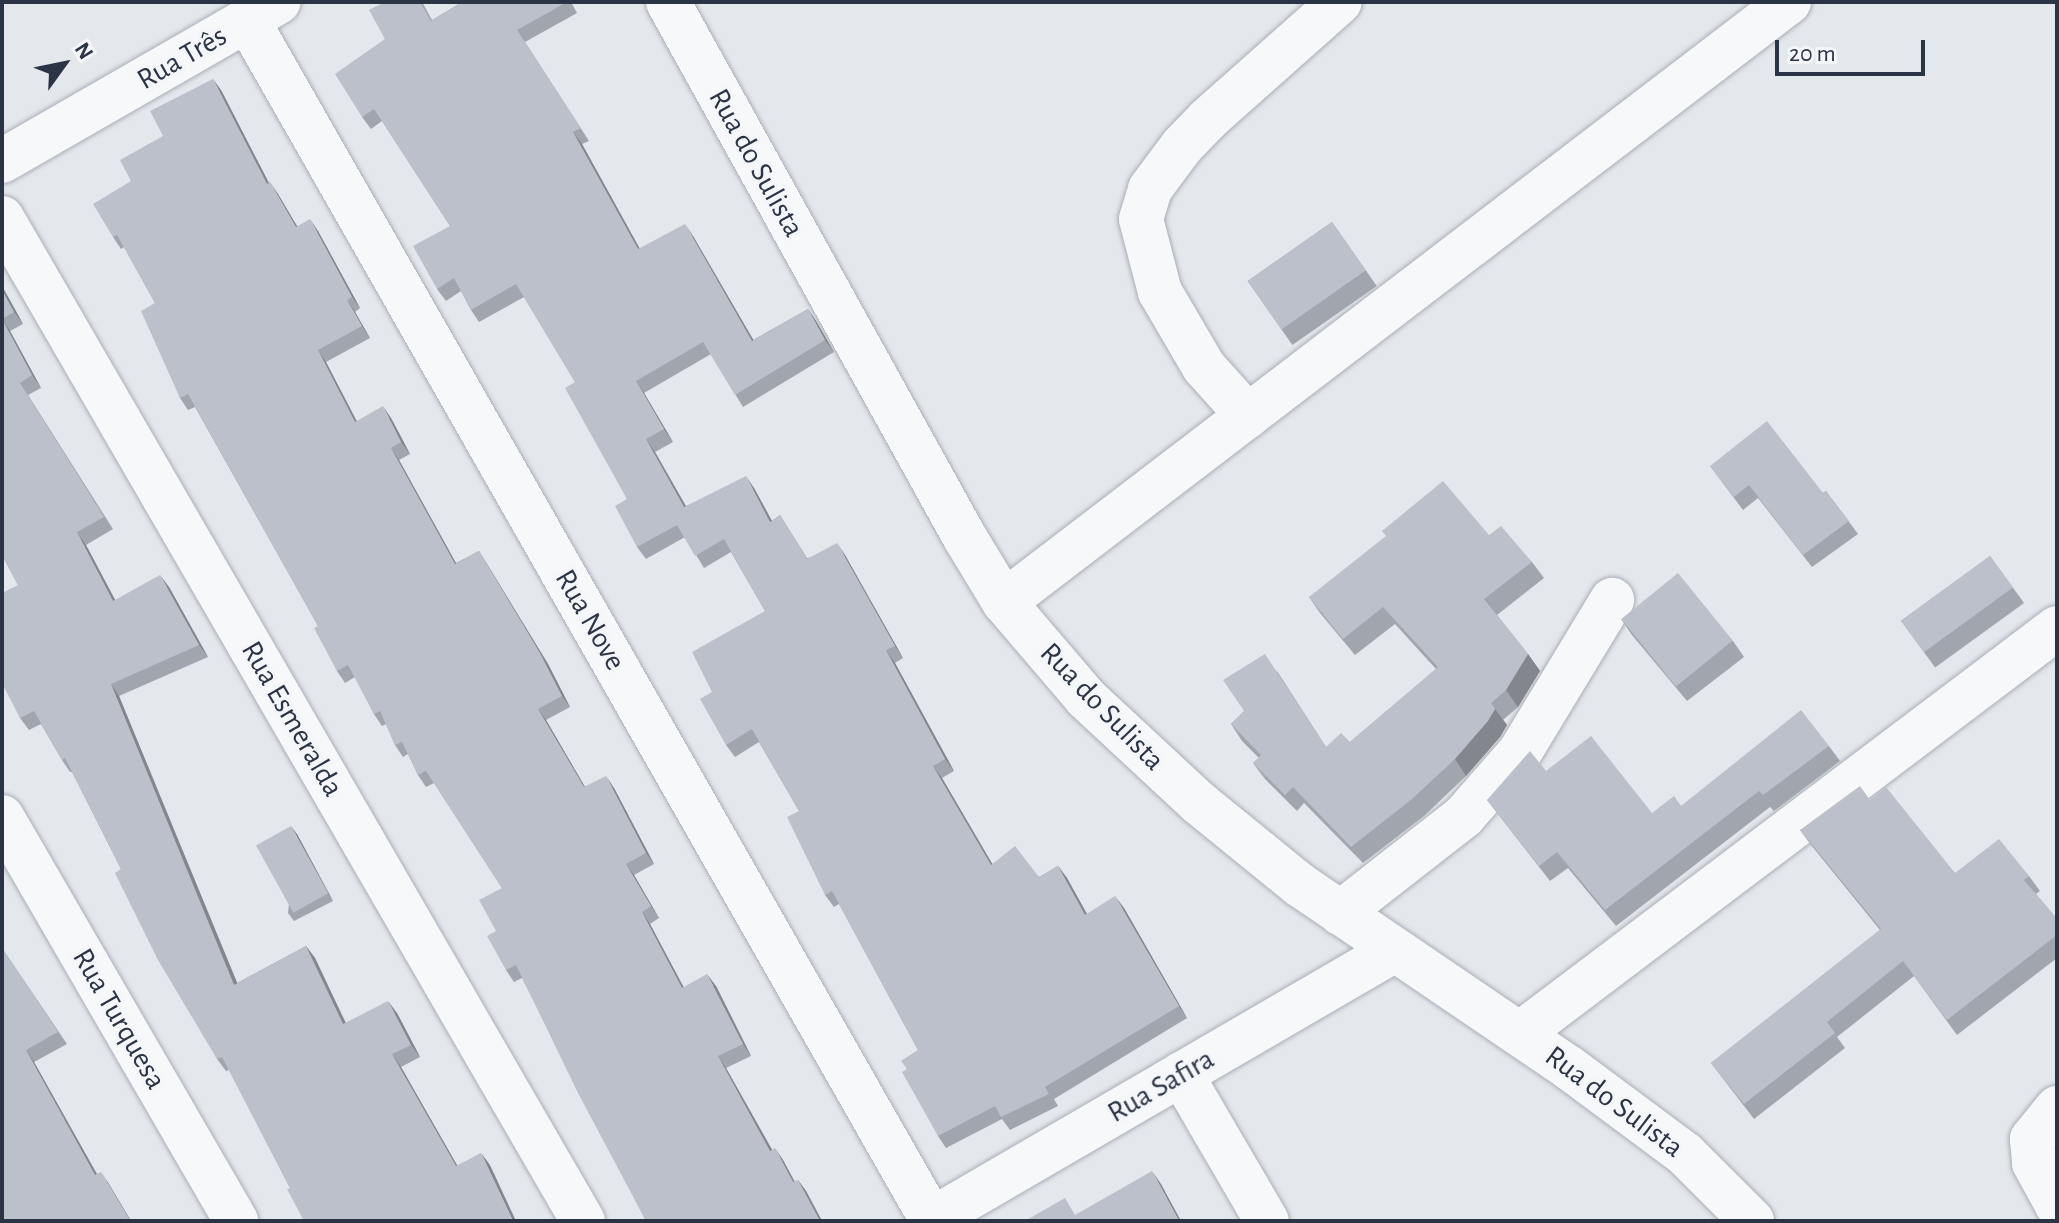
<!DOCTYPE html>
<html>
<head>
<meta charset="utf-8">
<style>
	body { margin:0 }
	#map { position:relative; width:2059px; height:1223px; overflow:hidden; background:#e4e7ec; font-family:"Alegreya Sans",sans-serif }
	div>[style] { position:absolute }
	.roads { filter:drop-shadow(0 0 2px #a9aeb7) drop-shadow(0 0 2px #a9aeb7) }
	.minor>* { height:44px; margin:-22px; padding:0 22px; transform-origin:22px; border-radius:22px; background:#f7f8fa }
	.wall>* { inset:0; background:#a1a5ae; transform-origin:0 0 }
	.shaded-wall>* { inset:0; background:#83868d }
	.building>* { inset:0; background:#bbc0ca; transform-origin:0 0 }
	span { translate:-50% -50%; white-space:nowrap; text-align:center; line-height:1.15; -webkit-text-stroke:7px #f4f6f9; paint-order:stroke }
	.street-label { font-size:30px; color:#2b3445 }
	.frame { position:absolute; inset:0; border:4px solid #2b3445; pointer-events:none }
	.north { position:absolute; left:24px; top:24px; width:80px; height:80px; -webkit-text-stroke:6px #f4f6f9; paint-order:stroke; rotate:57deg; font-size:22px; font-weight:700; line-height:32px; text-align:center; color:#2b3445 }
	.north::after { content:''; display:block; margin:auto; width:28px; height:36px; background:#2b3445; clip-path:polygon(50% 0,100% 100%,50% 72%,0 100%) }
	.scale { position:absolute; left:1775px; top:40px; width:150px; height:36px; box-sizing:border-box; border:4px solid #2b3445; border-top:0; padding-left:10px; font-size:24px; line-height:28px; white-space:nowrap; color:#2b3445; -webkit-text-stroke:6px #f4f6f9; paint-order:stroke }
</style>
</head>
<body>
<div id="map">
	<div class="roads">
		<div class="minor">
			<i style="left:668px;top:2px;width:611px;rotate:61deg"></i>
			<i style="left:964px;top:536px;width:77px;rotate:58.8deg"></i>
			<i style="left:1004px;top:602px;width:126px;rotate:49.5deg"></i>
			<i style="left:1086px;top:698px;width:154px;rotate:42.9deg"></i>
			<i style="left:1199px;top:803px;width:130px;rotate:39.1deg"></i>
			<i style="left:1300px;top:885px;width:324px;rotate:34.2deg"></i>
			<i style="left:1568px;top:1067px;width:146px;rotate:36.6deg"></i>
			<i style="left:1685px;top:1154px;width:95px;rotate:45deg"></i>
			<i style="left:248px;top:21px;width:1380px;rotate:60.3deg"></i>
			<i style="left:2px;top:161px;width:319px;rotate:-29.9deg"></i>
			<i style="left:2px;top:218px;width:1159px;rotate:59.92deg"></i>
			<i style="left:1248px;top:416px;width:66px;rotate:-131.9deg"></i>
			<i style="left:1204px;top:367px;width:87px;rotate:-120.4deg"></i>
			<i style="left:1160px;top:292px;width:75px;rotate:-104.6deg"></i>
			<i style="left:1141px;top:219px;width:31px;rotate:-73deg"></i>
			<i style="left:1150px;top:189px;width:54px;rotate:-53.3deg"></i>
			<i style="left:1182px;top:146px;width:37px;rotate:-46deg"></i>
			<i style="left:1208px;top:119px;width:176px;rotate:-41.6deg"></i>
			<i style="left:1004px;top:602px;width:988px;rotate:-37.39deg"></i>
			<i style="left:2px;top:817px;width:467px;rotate:59.9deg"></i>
			<i style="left:1340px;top:913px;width:157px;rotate:-38deg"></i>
			<i style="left:1464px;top:816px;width:85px;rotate:-48.8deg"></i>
			<i style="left:1520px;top:752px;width:178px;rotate:-58.8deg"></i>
			<i style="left:1521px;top:1033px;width:672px;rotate:-37.07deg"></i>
			<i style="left:1181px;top:1074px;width:170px;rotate:59.7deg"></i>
			<i style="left:2057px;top:1108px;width:40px;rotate:129deg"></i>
			<i style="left:2032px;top:1139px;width:24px;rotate:85deg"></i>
			<i style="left:2034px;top:1163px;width:48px;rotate:61.3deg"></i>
			<i style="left:929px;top:1221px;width:537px;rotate:-30.19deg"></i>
		</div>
	</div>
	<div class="wall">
		<i style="clip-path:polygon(385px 2px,422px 2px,432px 20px,462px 2px,571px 2px,577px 13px,525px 42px,589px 141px,582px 144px,640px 249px,693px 236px,753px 340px,808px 309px,816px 321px,834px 352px,743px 407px,711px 354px,644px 393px,673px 442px,655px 452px,686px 506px,754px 488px,772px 521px,780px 515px,807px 558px,845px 555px,903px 658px,895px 663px,954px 771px,942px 778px,992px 864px,1039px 877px,1058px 866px,1067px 878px,1087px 914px,1124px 908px,1187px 1018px,1054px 1099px,1058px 1106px,1010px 1130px,1002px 1119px,946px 1148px,938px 1136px,907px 1069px,918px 1050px,839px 904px,834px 907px,825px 895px,799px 811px,759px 742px,735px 757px,726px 745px,712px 692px,765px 611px,731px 552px,704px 568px,685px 537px,646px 559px,637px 547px,627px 499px,575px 382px,524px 297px,479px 322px,471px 310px,461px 291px,446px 301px,437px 289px,450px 226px,382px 121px,371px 129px,362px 117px,385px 39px)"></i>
		<i style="clip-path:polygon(221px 90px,269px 183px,278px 194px,297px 226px,318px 231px,360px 308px,355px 312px,370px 338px,326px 362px,356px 421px,391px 418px,410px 454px,399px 460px,456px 563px,479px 551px,548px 664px,570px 707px,546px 720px,585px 787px,614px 788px,654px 864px,634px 875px,659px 918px,650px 924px,683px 987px,716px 986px,751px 1056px,726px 1068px,772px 1150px,783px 1160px,795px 1182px,798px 1180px,806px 1191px,822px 1221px,646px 1221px,522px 978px,514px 982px,506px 970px,496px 931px,502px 888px,434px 783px,426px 787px,418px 775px,408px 754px,403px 757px,395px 745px,386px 724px,382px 726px,374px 714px,355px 677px,345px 683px,337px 671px,318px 626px,195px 407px,188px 410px,180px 398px,155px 303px,124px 247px,121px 249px,113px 237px,131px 181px,163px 136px)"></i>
		<i style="left:1332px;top:222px;width:78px;height:103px;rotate:55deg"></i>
		<i style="clip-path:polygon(2px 286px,23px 324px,10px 331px,41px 388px,28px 395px,113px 529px,86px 545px,115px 600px,169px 587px,208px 657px,119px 696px,237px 983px,306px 946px,315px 958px,345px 1023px,397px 1013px,420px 1057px,401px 1067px,457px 1166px,490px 1165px,290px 1188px,229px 1070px,226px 1071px,217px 1059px,72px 772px,70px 772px,62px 760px,41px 724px,29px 730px,20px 718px,18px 585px,2px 555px)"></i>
		<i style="clip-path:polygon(1710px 466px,1823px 493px,1826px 491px,1858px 534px,1812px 567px,1758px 498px,1743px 510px)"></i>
		<i style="clip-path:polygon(1489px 535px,1532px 562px,1544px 578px,1497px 615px,1528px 654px,1540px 671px,1518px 707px,1503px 720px,1507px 725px,1500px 737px,1466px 776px,1424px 816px,1363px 863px,1304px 803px,1297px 811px,1265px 779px,1253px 763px,1259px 758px,1242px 741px,1231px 724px,1244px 711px,1277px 671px,1326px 747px,1350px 742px,1436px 669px,1395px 624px,1355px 655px,1320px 613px,1309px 597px)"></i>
		<i style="left:1990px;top:556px;width:58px;height:110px;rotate:54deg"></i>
		<i style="clip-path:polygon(1621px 619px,1733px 641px,1744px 657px,1687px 701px,1632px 635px)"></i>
		<i style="clip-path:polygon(1829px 746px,1840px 761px,1774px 811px,1770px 807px,1616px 926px,1568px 868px,1550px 881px,1487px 800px,1546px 771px,1652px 813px,1681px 806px)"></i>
		<i style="clip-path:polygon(1870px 800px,1955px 873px,2029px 876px,2040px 891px,2036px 894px,2057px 919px,2057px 958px,1957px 1035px,1914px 976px,1837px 1037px,1845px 1048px,1754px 1119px,1711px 1063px,1880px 930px,1811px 845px,1800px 830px)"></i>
		<i style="clip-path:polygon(297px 834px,333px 901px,294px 921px,288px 913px)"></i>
		<i style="clip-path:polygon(2px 948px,67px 1044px,34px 1062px,97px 1174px,109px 1184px,2px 1221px)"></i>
	</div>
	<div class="shaded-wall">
		<i style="clip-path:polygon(213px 79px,221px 90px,275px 195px,267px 184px)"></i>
		<i style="clip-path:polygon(573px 132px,582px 144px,647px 262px,638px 249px)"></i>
		<i style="clip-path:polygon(270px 182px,278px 194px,304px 238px,296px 227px)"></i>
		<i style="clip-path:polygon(310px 219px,318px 231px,360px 308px,352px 297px)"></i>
		<i style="clip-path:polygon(685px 224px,693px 236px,761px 353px,752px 341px)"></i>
		<i style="clip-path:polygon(2px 286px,23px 324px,14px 312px,2px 290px)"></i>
		<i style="clip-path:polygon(347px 300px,355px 312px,370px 338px,362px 326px)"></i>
		<i style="clip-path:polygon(808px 309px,816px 321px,834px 352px,825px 340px)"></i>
		<i style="clip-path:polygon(2px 319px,10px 331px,41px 388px,32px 375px)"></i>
		<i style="clip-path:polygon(318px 350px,326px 362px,363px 433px,355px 422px)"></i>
		<i style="clip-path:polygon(636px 381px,644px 393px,673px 442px,664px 429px)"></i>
		<i style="clip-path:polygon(383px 406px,391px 418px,410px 454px,401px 442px)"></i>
		<i style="clip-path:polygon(646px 439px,655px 452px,693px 519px,684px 507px)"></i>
		<i style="clip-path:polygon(391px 448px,399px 460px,463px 576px,455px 564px)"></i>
		<i style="clip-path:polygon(746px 476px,754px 488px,779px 534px,770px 522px)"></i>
		<i style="clip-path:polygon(77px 532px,86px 545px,122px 613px,113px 601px)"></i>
		<i style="clip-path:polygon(837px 543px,845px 555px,903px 658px,895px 646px)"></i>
		<i style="clip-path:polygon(479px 551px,548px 664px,570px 707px,562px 696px)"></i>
		<i style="clip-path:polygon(160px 575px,169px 587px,208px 657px,199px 645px)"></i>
		<i style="clip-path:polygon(886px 650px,895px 663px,954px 771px,945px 759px)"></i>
		<i style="clip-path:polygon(1528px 654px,1540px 671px,1518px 707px,1506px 690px)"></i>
		<i style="clip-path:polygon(111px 684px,119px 696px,243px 997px,234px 985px)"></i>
		<i style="clip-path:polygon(538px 709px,546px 720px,592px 799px,584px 787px)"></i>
		<i style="clip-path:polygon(1495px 709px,1507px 725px,1500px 737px,1466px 776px,1455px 759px)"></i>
		<i style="clip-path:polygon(933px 766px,942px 778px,1000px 877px,991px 865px)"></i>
		<i style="clip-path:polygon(606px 776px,614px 788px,654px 864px,646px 853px)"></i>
		<i style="clip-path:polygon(291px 826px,297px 834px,333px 901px,328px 893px)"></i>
		<i style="clip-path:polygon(626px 864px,634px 875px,659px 918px,651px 906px)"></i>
		<i style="clip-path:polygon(1058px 866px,1067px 878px,1094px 927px,1085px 915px)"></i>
		<i style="clip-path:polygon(1115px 896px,1124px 908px,1187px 1018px,1179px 1006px)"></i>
		<i style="clip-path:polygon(642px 912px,650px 924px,690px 999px,682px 988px)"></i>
		<i style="clip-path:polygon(306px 946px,315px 958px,352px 1036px,343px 1024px)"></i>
		<i style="clip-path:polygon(707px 974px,716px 986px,751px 1056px,743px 1044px)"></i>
		<i style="clip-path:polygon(388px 1001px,397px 1013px,420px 1057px,411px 1045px)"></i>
		<i style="clip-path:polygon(26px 1050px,34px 1062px,104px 1187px,95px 1175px)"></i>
		<i style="clip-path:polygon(392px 1054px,401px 1067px,465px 1179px,456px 1166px)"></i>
		<i style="clip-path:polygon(718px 1056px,726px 1068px,779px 1162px,770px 1151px)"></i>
		<i style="clip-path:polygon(775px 1148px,783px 1160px,801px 1194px,793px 1182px)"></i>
		<i style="clip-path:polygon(481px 1153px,490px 1165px,516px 1221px,513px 1221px)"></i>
		<i style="clip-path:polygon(1152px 1171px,1161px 1184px,1181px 1221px,1179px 1221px)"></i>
		<i style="clip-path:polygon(101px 1172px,109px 1184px,131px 1221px,130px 1221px)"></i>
		<i style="clip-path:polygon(798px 1180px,806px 1191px,822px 1221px,820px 1221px)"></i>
	</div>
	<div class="building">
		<i style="clip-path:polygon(385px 2px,420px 2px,431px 21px,462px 2px,567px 2px,517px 30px,581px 128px,573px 132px,638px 249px,685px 224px,752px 341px,808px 309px,825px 340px,735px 395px,703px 342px,636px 381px,664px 429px,646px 439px,684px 507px,746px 476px,770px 522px,780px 515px,807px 559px,837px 543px,895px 646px,886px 650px,945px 759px,933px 766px,991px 865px,1015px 846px,1039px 877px,1058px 866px,1085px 915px,1115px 896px,1179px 1006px,1045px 1087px,1049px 1094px,1001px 1117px,995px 1106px,938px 1136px,902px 1072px,907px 1069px,901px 1061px,918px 1050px,832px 891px,825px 895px,787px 817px,799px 811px,752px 729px,726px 745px,700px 699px,712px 692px,692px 652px,765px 611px,724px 539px,695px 556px,677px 525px,637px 547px,615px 506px,627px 499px,565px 388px,575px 382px,516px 284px,471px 310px,454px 278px,437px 289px,413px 246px,450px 226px,374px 109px,362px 117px,335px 74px,385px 39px,369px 10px)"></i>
		<i style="clip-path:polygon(213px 79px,267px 184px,270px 182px,296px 227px,310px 219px,352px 297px,347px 300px,362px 326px,318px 350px,355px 422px,383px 406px,401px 442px,391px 448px,455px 564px,479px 551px,540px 653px,562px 696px,538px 709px,584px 787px,606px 776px,646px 853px,626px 864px,651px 906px,642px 912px,682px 988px,707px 974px,743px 1044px,718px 1056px,770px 1151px,775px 1148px,793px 1182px,798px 1180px,820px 1221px,646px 1221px,578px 1093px,516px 965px,506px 970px,487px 936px,496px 931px,479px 900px,502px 888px,426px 771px,418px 775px,402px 742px,395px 745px,380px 711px,374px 714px,348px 665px,337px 671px,314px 628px,318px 626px,188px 394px,180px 398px,141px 311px,155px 303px,117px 235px,113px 237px,93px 204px,131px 181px,120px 160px,163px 136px,150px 111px)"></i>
		<i style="left:1332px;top:222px;width:59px;height:103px;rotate:55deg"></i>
		<i style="clip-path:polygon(2px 290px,14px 312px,2px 319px)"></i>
		<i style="clip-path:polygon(2px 319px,32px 375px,20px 383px,104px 517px,77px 532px,113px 601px,160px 575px,199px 645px,111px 684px,234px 985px,306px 946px,343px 1024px,388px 1001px,411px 1045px,392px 1054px,456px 1166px,481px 1153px,513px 1221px,304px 1221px,287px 1189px,290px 1188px,222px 1057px,217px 1059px,158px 960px,115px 873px,121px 869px,65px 758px,62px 760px,34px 711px,20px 718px,2px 683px,2px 593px,18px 585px,2px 555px)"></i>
		<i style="clip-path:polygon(1767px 421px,1823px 493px,1826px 491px,1849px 521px,1803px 555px,1749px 485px,1734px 497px,1710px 466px)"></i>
		<i style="clip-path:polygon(1443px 481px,1489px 535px,1501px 526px,1532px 562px,1484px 599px,1528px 654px,1506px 690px,1491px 703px,1495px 709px,1488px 721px,1455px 759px,1412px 799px,1351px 847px,1293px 787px,1285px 795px,1253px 763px,1261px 755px,1231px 724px,1244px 711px,1223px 680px,1265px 654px,1326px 747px,1341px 733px,1350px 742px,1438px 667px,1383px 607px,1343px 639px,1309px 597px,1386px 536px,1382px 531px)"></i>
		<i style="left:1990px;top:556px;width:39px;height:110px;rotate:54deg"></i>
		<i style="left:1678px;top:573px;width:87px;height:73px;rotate:51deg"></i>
		<i style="clip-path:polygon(1801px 710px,1829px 746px,1763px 795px,1759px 791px,1605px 910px,1557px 852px,1539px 866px,1487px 800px,1530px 751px,1546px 771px,1591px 736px,1652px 813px,1674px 796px,1681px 806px)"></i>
		<i style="clip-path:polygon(1860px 786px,1870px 800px,1886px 787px,1955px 873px,1999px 839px,2029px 876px,2024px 880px,2057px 919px,2057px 935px,1947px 1020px,1903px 961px,1827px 1022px,1835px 1033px,1744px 1104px,1711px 1063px,1881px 929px,1800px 830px)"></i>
		<i style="left:291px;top:826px;width:77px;height:40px;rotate:61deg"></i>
		<i style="clip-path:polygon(2px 948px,58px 1032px,26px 1050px,95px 1175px,101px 1172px,130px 1221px,2px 1221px)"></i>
		<i style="clip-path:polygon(1152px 1171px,1179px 1221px,1025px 1221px,1065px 1198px,1075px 1215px)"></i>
	</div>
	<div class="street-label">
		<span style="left:182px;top:58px;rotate:-30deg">Rua Três</span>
		<span style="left:756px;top:163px;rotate:61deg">Rua do Sulista</span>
		<span style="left:590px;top:620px;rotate:60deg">Rua Nove</span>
		<span style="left:1102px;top:707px;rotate:46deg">Rua do Sulista</span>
		<span style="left:292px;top:719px;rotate:60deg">Rua Esmeralda</span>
		<span style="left:119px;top:1019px;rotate:60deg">Rua Turquesa</span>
		<span style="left:1161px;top:1086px;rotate:-30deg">Rua Safira</span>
		<span style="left:1614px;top:1102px;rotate:37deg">Rua do Sulista</span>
	</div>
	<div class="frame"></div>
	<div class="north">N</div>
	<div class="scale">20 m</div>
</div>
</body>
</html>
